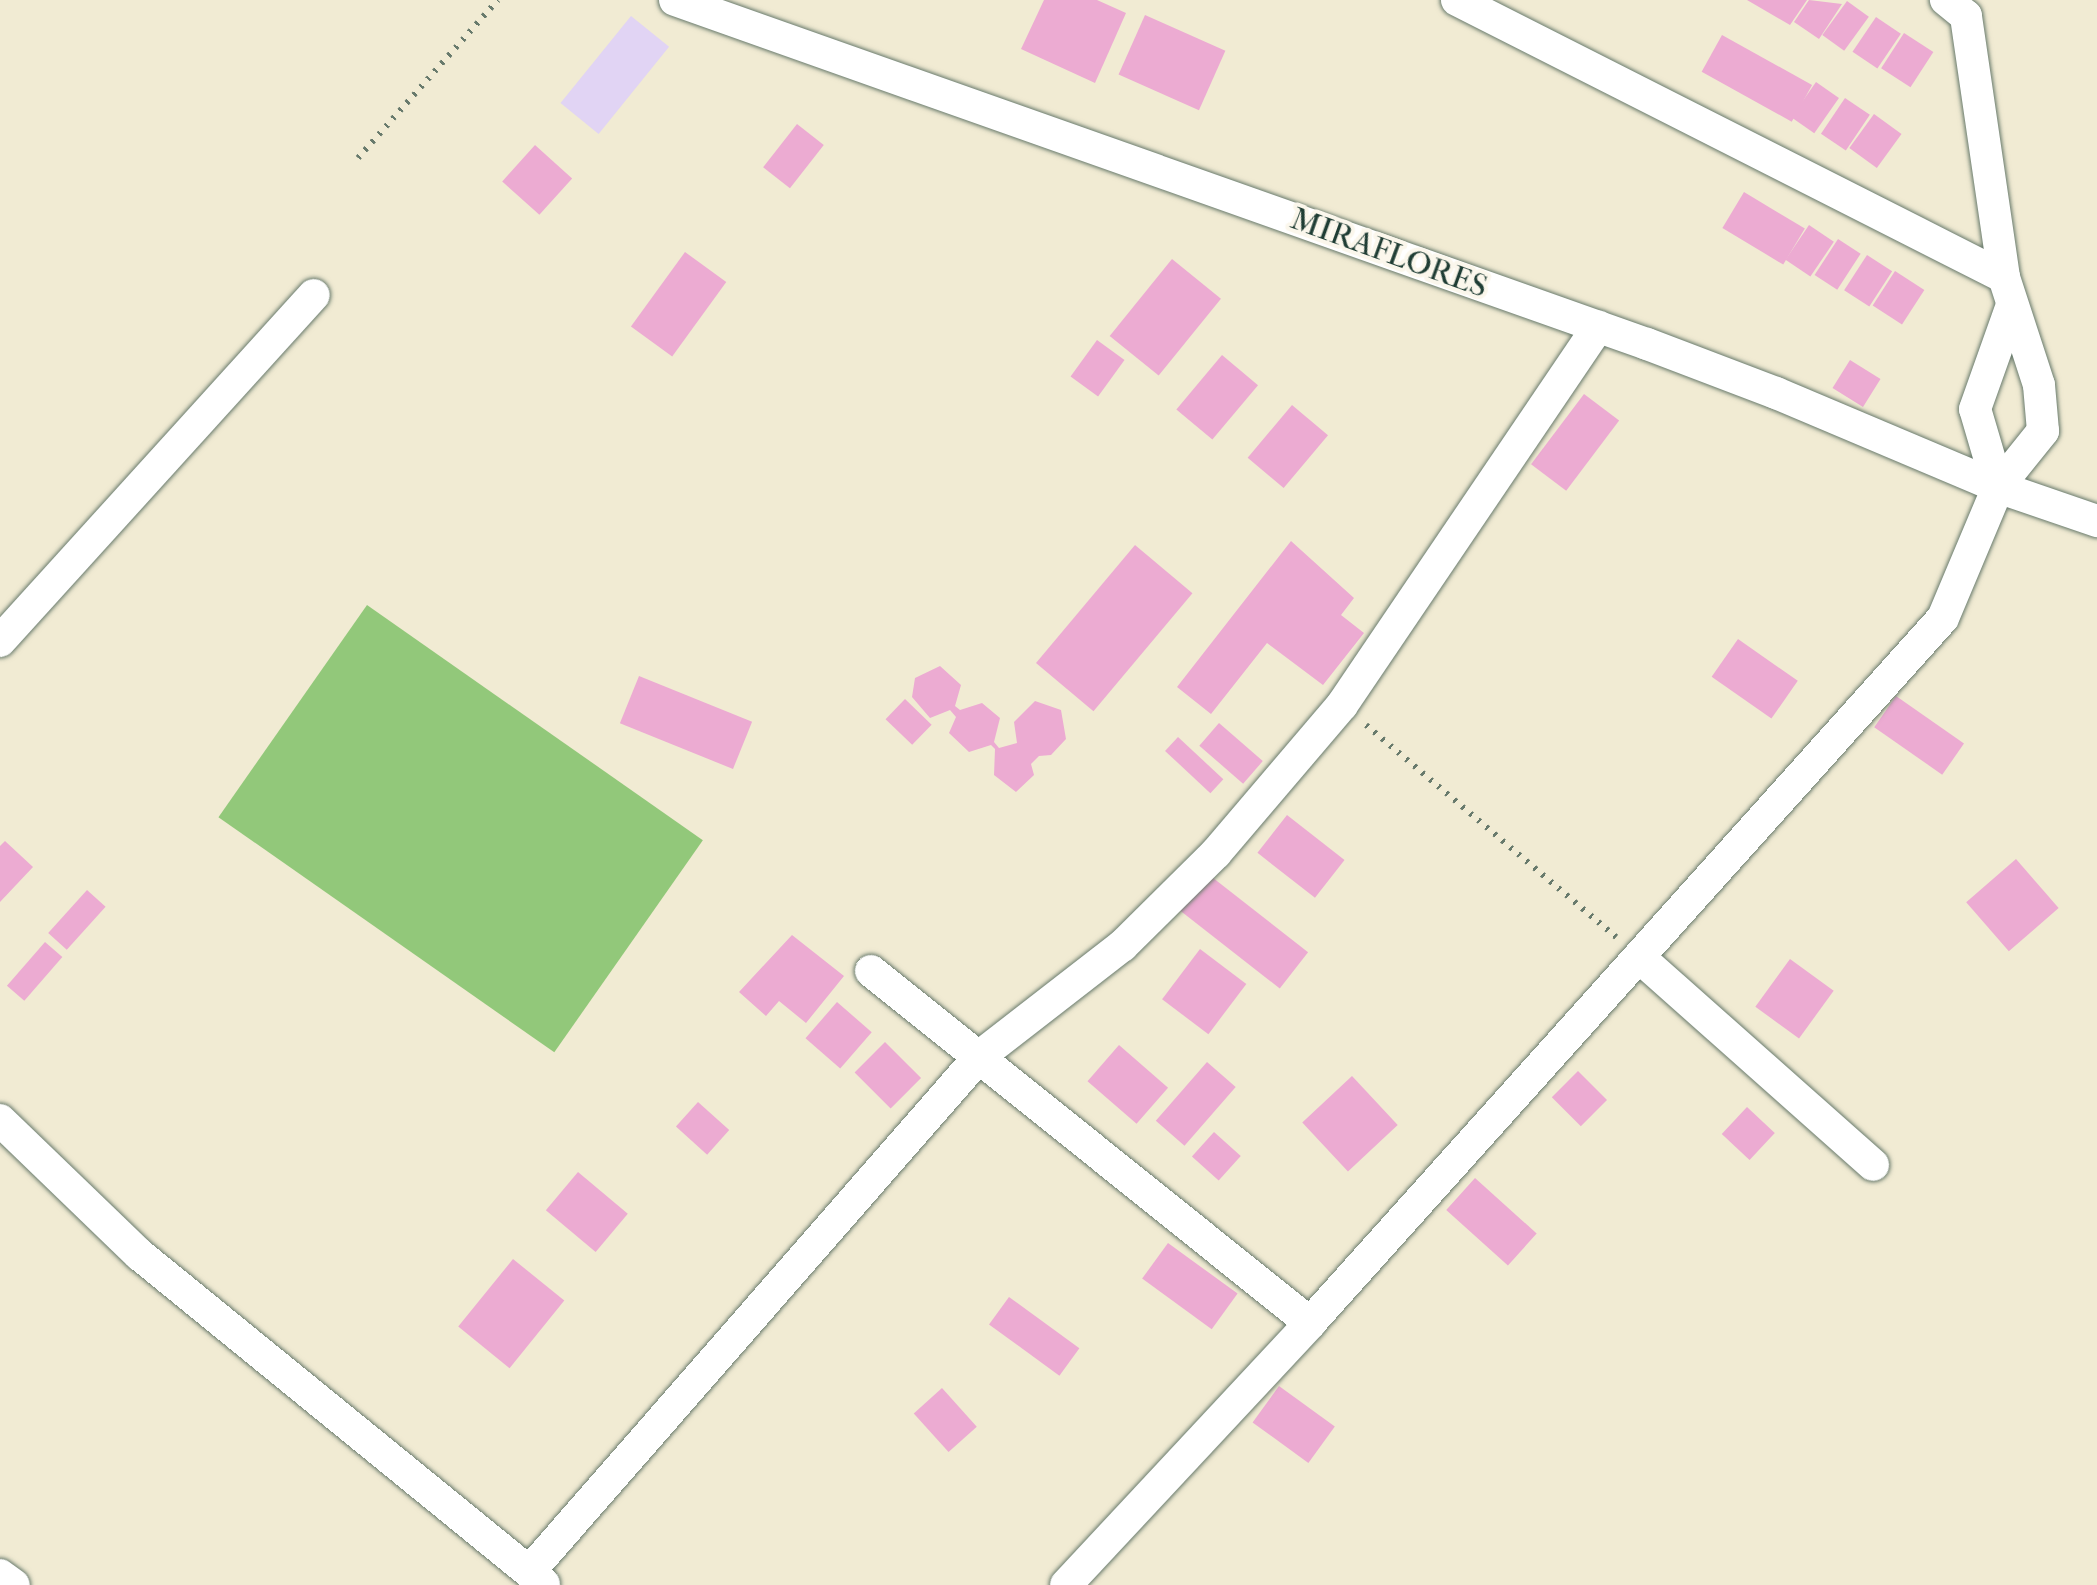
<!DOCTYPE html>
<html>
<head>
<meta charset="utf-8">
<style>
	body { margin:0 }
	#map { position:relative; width:2097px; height:1585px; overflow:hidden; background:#f1ebd3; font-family:"IM FELL French Canon",serif }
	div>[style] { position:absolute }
	.built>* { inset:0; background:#e1d4f4; transform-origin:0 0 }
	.green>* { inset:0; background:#92c87a; transform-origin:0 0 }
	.building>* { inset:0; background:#ecabd2; transform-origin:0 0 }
	.path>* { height:6px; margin-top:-3px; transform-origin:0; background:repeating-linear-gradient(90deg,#687a6c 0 2.5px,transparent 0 10.5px) }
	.roads { filter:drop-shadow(0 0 2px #687a6c) drop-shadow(0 0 2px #687a6c) }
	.street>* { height:32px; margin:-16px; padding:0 16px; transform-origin:16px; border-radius:16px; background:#fff }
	span { translate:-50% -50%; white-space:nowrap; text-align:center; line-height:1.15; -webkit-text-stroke:8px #fbf7ec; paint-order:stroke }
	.street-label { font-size:32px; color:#1f3d34 }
</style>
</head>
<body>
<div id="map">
	<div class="built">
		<i style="left:631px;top:16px;width:49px;height:112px;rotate:39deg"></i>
	</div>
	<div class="green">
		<i style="left:367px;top:605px;width:410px;height:259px;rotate:35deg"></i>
	</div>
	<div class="building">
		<i style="clip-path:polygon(1044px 0,1097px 0,1126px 13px,1095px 83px,1021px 49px)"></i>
		<i style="clip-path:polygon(1747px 0,1807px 0,1790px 25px)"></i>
		<i style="clip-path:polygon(1809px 0,1842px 4px,1819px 39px,1794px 22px)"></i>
		<i style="left:1847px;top:1px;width:27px;height:42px;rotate:36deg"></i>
		<i style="left:1145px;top:15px;width:88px;height:65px;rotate:24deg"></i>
		<i style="left:1876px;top:17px;width:30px;height:42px;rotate:34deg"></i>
		<i style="left:1904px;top:33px;width:35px;height:42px;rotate:33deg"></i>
		<i style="left:1722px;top:35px;width:103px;height:42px;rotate:29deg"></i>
		<i style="left:1816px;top:82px;width:28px;height:43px;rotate:35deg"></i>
		<i style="left:1845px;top:98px;width:30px;height:43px;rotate:34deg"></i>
		<i style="left:1874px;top:114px;width:34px;height:42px;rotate:36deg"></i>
		<i style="left:797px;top:124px;width:34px;height:55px;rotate:38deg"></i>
		<i style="left:535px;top:145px;width:50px;height:49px;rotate:42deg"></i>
		<i style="left:1744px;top:192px;width:71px;height:42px;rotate:31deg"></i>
		<i style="left:1809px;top:225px;width:30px;height:42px;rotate:34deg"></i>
		<i style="left:1838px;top:239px;width:27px;height:43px;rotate:33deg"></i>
		<i style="left:685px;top:252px;width:51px;height:92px;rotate:36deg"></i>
		<i style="left:1867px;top:255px;width:30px;height:42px;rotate:33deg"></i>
		<i style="left:1172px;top:259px;width:63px;height:99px;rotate:39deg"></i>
		<i style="left:1895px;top:271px;width:35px;height:41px;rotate:33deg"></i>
		<i style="left:1097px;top:340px;width:34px;height:45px;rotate:36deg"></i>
		<i style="left:1222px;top:355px;width:47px;height:71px;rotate:40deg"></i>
		<i style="left:1850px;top:360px;width:36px;height:33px;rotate:32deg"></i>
		<i style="left:1584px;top:394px;width:44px;height:88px;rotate:37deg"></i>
		<i style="left:1292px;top:405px;width:47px;height:69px;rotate:40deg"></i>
		<i style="clip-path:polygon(1291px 541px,1354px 598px,1341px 615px,1364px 633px,1323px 685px,1267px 643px,1211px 714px,1177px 687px)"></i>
		<i style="left:1135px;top:545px;width:75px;height:154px;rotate:40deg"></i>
		<i style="left:1738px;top:639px;width:73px;height:46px;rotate:35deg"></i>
		<i style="clip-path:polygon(940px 666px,961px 685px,955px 706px,960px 710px,982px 703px,1000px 718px,994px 742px,999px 748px,1017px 743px,1014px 722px,1035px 701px,1061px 710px,1066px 739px,1051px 755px,1039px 756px,1031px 764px,1034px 775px,1016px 792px,994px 775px,995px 749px,991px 745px,969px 752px,949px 733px,956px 717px,950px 710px,930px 718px,912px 697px,915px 678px)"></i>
		<i style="left:639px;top:676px;width:122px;height:51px;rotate:22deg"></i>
		<i style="left:1896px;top:696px;width:83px;height:38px;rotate:35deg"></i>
		<i style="left:905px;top:699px;width:37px;height:28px;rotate:44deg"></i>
		<i style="left:1219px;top:723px;width:58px;height:30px;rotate:41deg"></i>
		<i style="left:1178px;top:737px;width:62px;height:19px;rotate:43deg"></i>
		<i style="left:1287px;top:815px;width:73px;height:48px;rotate:38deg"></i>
		<i style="clip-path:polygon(5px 841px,33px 867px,0 902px,0 846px)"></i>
		<i style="left:2016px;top:859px;width:65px;height:66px;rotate:49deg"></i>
		<i style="left:1208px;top:874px;width:127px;height:46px;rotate:38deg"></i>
		<i style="left:87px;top:890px;width:25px;height:58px;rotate:42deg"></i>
		<i style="clip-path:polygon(792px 935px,844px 976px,806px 1023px,779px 1001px,766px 1016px,739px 992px)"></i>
		<i style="left:45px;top:942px;width:23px;height:58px;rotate:41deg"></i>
		<i style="left:1200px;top:949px;width:58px;height:63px;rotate:37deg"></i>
		<i style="left:1790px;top:959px;width:54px;height:59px;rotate:36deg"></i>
		<i style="left:837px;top:1002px;width:46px;height:48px;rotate:41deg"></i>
		<i style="left:885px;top:1042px;width:51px;height:43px;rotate:45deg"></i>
		<i style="left:1119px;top:1045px;width:65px;height:48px;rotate:41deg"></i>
		<i style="left:1207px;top:1062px;width:38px;height:78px;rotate:41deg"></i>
		<i style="left:1578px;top:1071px;width:41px;height:37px;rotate:45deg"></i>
		<i style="left:1352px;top:1076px;width:67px;height:68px;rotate:47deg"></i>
		<i style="left:698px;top:1102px;width:42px;height:33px;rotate:42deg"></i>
		<i style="left:1747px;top:1107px;width:38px;height:37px;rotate:43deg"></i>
		<i style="left:1214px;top:1132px;width:36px;height:33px;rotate:42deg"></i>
		<i style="left:578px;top:1172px;width:65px;height:50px;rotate:40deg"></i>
		<i style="left:1475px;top:1178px;width:83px;height:43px;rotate:42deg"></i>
		<i style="left:1168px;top:1243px;width:86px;height:44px;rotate:36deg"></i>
		<i style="left:513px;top:1259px;width:66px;height:87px;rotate:39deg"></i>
		<i style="left:1009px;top:1297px;width:87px;height:34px;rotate:36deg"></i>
		<i style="left:1279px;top:1386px;width:69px;height:45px;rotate:36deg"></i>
		<i style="left:942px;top:1388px;width:52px;height:38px;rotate:48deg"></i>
	</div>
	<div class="path">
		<i style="left:358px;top:158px;width:211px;rotate:-48.5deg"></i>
		<i style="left:1366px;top:725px;width:328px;rotate:40.3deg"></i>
	</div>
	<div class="roads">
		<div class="street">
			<i style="left:675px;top:0;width:1031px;rotate:19.49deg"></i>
			<i style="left:1647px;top:344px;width:138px;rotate:20.8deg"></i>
			<i style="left:1776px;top:393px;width:241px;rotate:22.9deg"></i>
			<i style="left:1998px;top:487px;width:105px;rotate:19deg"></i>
			<i style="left:1457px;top:0;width:613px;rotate:26.86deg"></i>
			<i style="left:1998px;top:487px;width:81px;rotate:-106.4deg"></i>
			<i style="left:1975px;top:409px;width:107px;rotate:-70.4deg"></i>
			<i style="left:0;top:641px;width:467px;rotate:-47.8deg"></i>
			<i style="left:1639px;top:957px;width:313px;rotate:41.6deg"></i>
			<i style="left:871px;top:971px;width:563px;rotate:38.72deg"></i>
			<i style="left:0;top:1120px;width:194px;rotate:44deg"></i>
			<i style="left:140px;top:1255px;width:521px;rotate:39.16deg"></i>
			<i style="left:529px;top:1572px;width:685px;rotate:-48.85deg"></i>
			<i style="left:980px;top:1056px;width:180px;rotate:-37.8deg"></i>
			<i style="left:1122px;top:946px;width:132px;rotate:-44.7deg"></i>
			<i style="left:1216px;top:853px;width:194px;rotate:-49.6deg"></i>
			<i style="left:1342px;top:705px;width:457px;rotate:-55.9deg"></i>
			<i style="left:0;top:1575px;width:17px;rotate:36deg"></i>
			<i style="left:1066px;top:1585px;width:358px;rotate:-47deg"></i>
			<i style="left:1310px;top:1323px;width:947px;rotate:-48.08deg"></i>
			<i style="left:1943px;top:618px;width:142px;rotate:-67.2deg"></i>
			<i style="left:1998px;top:487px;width:72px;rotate:-51.2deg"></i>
			<i style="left:2043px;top:431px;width:46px;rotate:-95deg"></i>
			<i style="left:2039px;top:385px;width:114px;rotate:-108deg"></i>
			<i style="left:2004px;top:277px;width:264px;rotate:-98.3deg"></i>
			<i style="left:1966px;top:16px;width:26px;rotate:-141deg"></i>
		</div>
	</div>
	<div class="street-label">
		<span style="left:1389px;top:253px;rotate:20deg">MIRAFLORES</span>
	</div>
</div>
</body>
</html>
